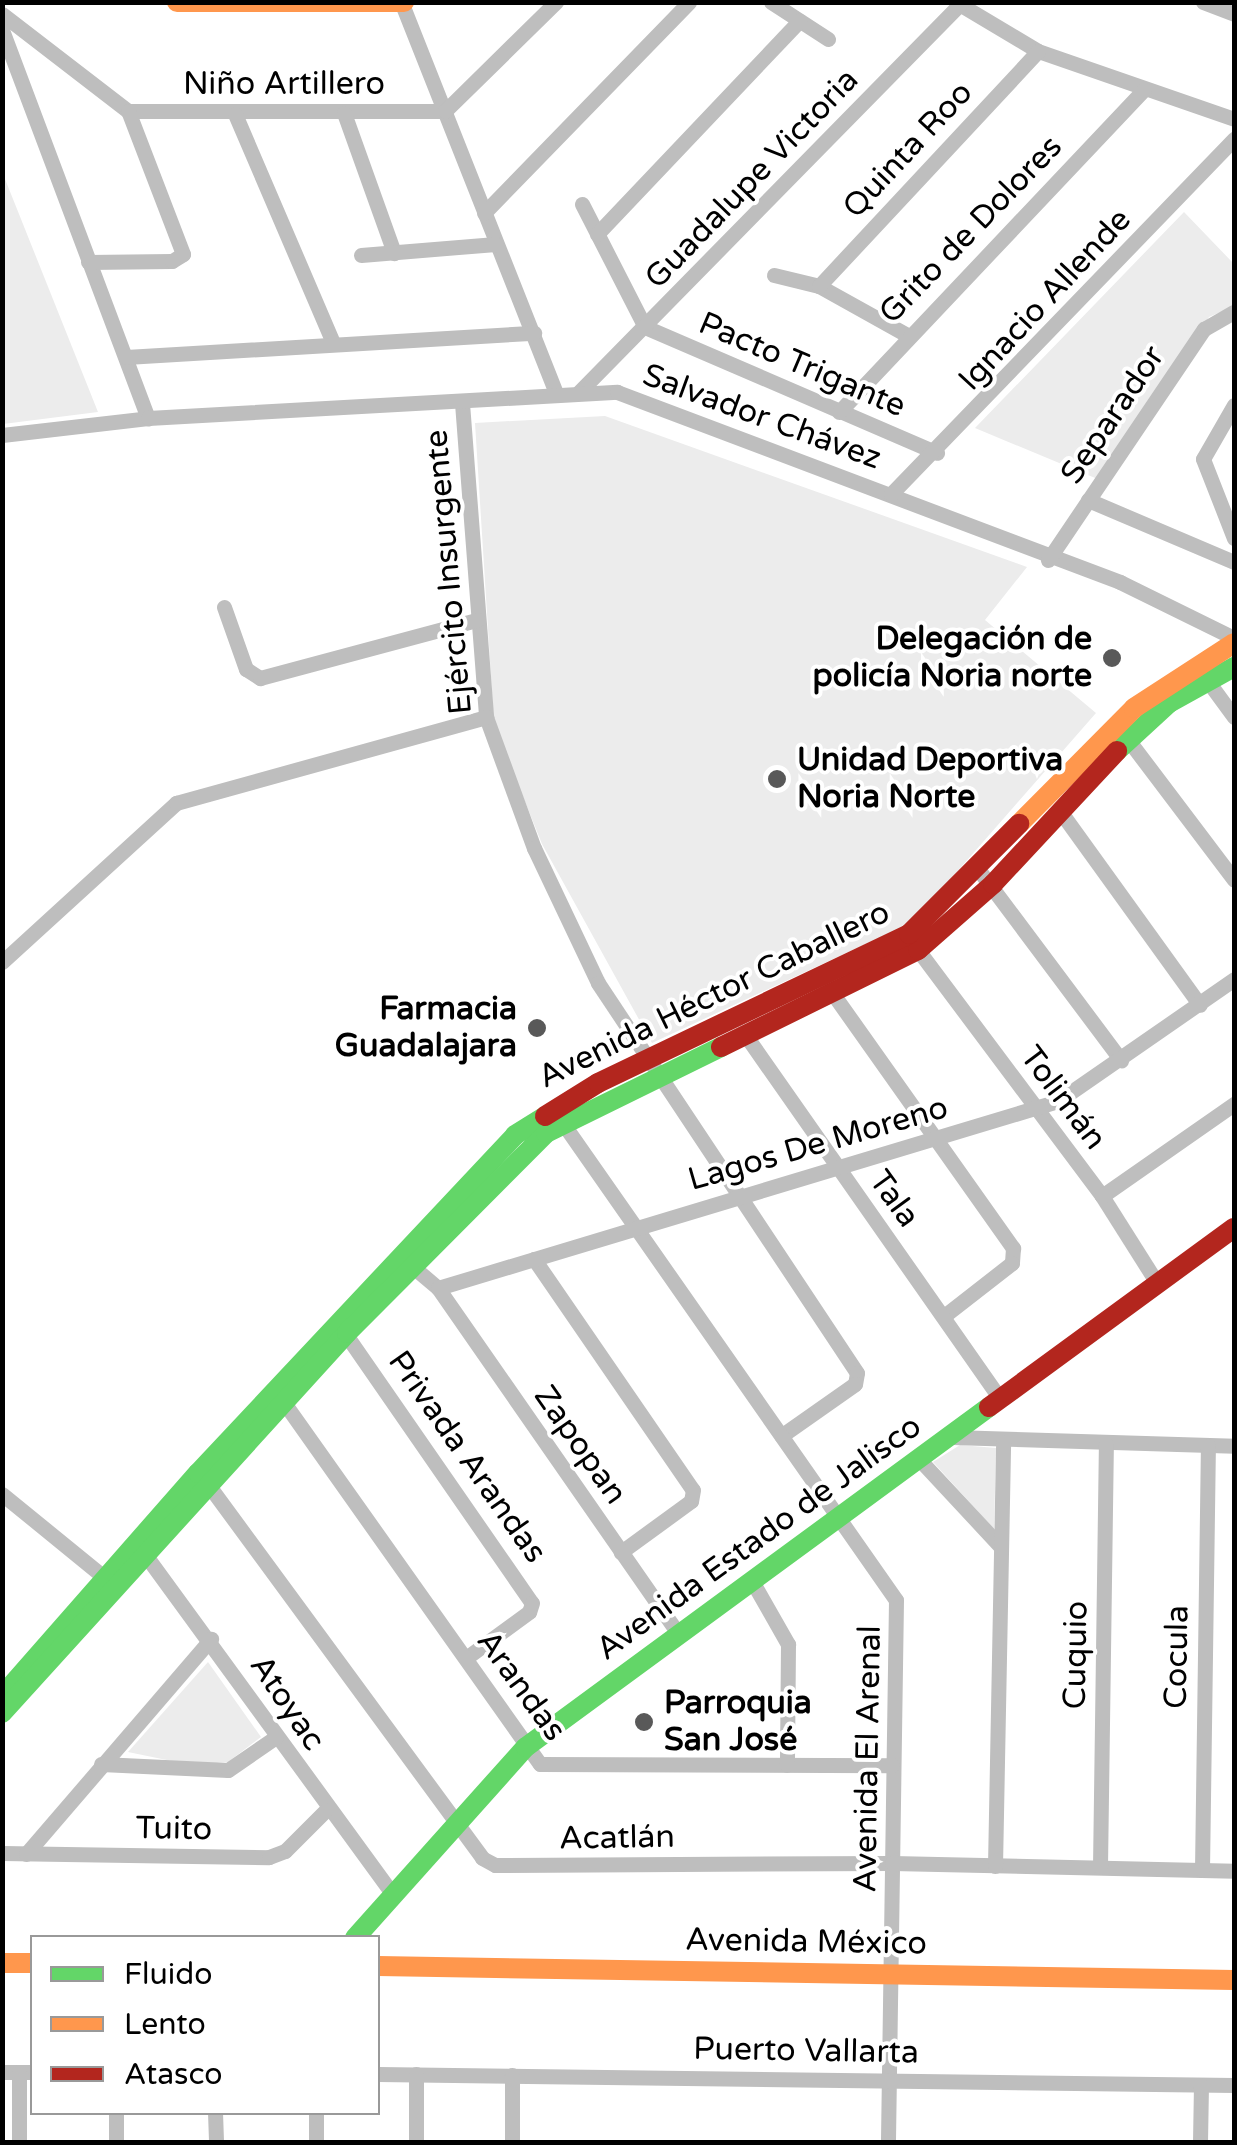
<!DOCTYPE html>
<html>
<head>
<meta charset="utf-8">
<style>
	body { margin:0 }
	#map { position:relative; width:1237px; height:2145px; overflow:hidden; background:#fff; font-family:"Varela Round",sans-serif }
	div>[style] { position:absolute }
	.green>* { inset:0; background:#ececec }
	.street>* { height:15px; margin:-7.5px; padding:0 7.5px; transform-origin:7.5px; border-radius:7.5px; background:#bebebe }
	.fast>* { height:20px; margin:-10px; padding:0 10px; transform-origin:10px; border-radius:10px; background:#63d668 }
	.slow>* { height:20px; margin:-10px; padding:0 10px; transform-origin:10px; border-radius:10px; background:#ff974d }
	.jam>* { height:20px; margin:-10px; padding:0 10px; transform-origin:10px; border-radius:10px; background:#b3261e }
	.dots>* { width:28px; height:28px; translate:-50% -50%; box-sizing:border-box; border:5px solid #fff; border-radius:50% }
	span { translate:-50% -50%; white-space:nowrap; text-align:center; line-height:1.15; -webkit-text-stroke:8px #fff; paint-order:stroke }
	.street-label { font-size:32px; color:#000 }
	.poi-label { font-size:32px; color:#000; font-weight:700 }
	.right { translate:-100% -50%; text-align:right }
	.left { translate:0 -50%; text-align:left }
	.frame { position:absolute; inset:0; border:5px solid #000; pointer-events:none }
	.legend { position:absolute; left:30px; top:1935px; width:350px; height:180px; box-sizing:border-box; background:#fff; border:2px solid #999; margin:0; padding:12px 18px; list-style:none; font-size:30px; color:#000 }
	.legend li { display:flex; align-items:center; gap:20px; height:50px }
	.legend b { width:50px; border:2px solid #999 }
</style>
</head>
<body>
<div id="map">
	<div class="green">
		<i style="clip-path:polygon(3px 174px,98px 412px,3px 424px)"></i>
		<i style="clip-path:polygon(1184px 212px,1234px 264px,1234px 306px,1209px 317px,1100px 480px,975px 428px)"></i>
		<i style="clip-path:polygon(605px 416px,1027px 567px,985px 620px,1096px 713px,913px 922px,652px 1043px,542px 844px,494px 724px,475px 423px)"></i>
		<i style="clip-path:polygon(960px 1445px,996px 1448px,994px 1529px,933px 1462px)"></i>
		<i style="clip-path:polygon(208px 1662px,261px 1737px,228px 1762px,191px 1765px,128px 1752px)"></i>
	</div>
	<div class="street">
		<i style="left:771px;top:2px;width:68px;rotate:33deg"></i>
		<i style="left:956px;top:2px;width:96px;rotate:30.9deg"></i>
		<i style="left:1038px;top:51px;width:207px;rotate:19.1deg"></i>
		<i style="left:1203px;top:2px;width:33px;rotate:21deg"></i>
		<i style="left:402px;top:4px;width:418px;rotate:68.4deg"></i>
		<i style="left:2px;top:14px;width:159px;rotate:37.6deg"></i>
		<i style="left:128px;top:111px;width:317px"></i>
		<i style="left:445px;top:111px;width:156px;rotate:-44.5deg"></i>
		<i style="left:2px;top:30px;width:415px;rotate:69.4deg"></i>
		<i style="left:344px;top:113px;width:149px;rotate:70.3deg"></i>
		<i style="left:235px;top:114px;width:249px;rotate:66.8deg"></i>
		<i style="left:582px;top:204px;width:138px;rotate:62.9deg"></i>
		<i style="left:645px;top:327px;width:318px;rotate:23.3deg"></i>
		<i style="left:484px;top:213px;width:294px;rotate:-45.8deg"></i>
		<i style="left:597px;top:234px;width:294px;rotate:-46.5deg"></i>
		<i style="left:361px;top:255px;width:135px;rotate:-4.7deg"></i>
		<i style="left:88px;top:262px;width:84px;rotate:-0.7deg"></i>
		<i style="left:172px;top:261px;width:13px;rotate:-32deg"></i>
		<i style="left:183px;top:254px;width:153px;rotate:-111deg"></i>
		<i style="left:774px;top:275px;width:46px;rotate:13.7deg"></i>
		<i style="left:819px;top:286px;width:101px;rotate:29.1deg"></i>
		<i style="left:819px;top:286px;width:321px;rotate:-47deg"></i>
		<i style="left:126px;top:357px;width:409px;rotate:-3.4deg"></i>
		<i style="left:579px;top:392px;width:547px;rotate:-45.52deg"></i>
		<i style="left:462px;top:403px;width:315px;rotate:85.6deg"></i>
		<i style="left:486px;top:717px;width:140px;rotate:69.9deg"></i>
		<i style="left:534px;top:848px;width:149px;rotate:64.6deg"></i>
		<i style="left:598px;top:983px;width:468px;rotate:56.4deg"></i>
		<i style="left:857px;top:1373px;width:11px;rotate:100deg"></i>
		<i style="left:855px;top:1384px;width:90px;rotate:144.9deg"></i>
		<i style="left:1234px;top:405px;width:62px;rotate:119.9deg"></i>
		<i style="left:1203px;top:459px;width:85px;rotate:68.6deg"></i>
		<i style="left:839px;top:412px;width:444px;rotate:-46.6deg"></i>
		<i style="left:2px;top:435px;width:147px;rotate:-6.6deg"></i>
		<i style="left:148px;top:418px;width:470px;rotate:-3.2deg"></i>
		<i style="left:617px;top:392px;width:538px;rotate:20.69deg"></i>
		<i style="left:1120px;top:582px;width:127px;rotate:26.2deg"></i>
		<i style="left:891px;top:494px;width:494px;rotate:-46deg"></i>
		<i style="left:1088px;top:500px;width:159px;rotate:23deg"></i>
		<i style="left:1048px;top:560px;width:279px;rotate:-56deg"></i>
		<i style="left:1204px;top:329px;width:34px;rotate:-30deg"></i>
		<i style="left:224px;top:607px;width:66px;rotate:70.5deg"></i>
		<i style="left:246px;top:669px;width:17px;rotate:33deg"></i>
		<i style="left:260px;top:678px;width:225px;rotate:-15deg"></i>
		<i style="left:1204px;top:676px;width:51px;rotate:53.8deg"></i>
		<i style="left:1123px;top:733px;width:184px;rotate:52.9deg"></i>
		<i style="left:1060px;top:811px;width:239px;rotate:54.2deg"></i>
		<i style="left:978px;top:869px;width:239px;rotate:53.2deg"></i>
		<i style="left:918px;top:950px;width:307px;rotate:53.2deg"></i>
		<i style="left:1102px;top:1196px;width:103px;rotate:57.7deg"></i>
		<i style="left:2px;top:962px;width:236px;rotate:-42.4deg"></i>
		<i style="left:176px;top:803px;width:322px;rotate:-15.5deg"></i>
		<i style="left:826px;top:984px;width:324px;rotate:54.7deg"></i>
		<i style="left:1013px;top:1248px;width:15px;rotate:94deg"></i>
		<i style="left:1012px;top:1263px;width:86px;rotate:142.1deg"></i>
		<i style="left:744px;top:1033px;width:444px;rotate:55deg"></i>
		<i style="left:562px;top:1122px;width:583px;rotate:55.06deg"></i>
		<i style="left:896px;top:1600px;width:542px;rotate:90.85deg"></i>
		<i style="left:1102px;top:1196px;width:161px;rotate:-34.9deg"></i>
		<i style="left:534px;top:1259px;width:280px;rotate:55.5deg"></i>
		<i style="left:693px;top:1490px;width:11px;rotate:100deg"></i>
		<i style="left:691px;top:1501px;width:87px;rotate:143.9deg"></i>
		<i style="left:406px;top:1261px;width:42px;rotate:40.2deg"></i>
		<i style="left:438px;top:1288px;width:419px;rotate:55.2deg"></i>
		<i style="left:438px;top:1288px;width:648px;rotate:-16.78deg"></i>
		<i style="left:1058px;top:1101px;width:214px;rotate:-34.7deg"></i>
		<i style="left:342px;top:1329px;width:333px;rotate:55.3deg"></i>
		<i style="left:532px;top:1603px;width:9px;rotate:108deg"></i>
		<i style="left:529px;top:1612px;width:78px;rotate:143.9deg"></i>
		<i style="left:285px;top:1404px;width:441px;rotate:54.7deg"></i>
		<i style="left:540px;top:1764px;width:352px;rotate:0.2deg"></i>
		<i style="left:952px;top:1437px;width:282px;rotate:1.8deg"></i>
		<i style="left:918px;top:1458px;width:120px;rotate:47deg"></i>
		<i style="left:204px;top:1479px;width:470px;rotate:53.7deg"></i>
		<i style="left:482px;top:1858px;width:15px;rotate:28deg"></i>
		<i style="left:495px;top:1865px;width:397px;rotate:-0.3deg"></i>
		<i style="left:892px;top:1863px;width:342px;rotate:1.3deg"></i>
		<i style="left:2px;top:1494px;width:141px;rotate:39.2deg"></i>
		<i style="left:141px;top:1549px;width:428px;rotate:53.9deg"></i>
		<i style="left:752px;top:1581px;width:73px;rotate:60.3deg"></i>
		<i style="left:788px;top:1644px;width:121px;rotate:90.5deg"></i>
		<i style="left:101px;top:1764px;width:127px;rotate:2.7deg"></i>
		<i style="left:228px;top:1770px;width:58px;rotate:-34.5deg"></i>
		<i style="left:2px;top:1853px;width:267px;rotate:0.9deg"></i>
		<i style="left:269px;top:1857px;width:17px;rotate:-21deg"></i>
		<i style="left:285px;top:1851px;width:58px;rotate:-45deg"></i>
		<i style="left:26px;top:1854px;width:284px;rotate:-49.3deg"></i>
		<i style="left:995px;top:1866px;width:424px;rotate:-88.9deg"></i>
		<i style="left:1100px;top:1867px;width:423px;rotate:-89.2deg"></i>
		<i style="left:1202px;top:1870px;width:424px;rotate:-89.2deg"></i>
		<i style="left:2px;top:2072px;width:30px"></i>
		<i style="left:19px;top:2072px;width:70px;rotate:90deg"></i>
		<i style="left:378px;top:2074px;width:856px;rotate:0.74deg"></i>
		<i style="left:416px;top:2074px;width:68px;rotate:90deg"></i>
		<i style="left:215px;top:2112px;width:30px;rotate:88deg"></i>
		<i style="left:116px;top:2142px;width:30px;rotate:-90deg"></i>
		<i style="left:316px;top:2142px;width:30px;rotate:-90deg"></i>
		<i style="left:512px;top:2142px;width:67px;rotate:-90deg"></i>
		<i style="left:1200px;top:2142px;width:57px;rotate:-89deg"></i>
	</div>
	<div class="fast">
		<i style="left:1117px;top:751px;width:71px;rotate:-42.7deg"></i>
		<i style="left:1169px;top:703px;width:74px;rotate:-29deg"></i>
		<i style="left:2px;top:1696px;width:297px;rotate:-48.7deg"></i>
		<i style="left:198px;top:1473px;width:463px;rotate:-46.8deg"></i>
		<i style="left:515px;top:1135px;width:36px;rotate:-32deg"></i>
		<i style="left:2px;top:1713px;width:513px;rotate:-47.76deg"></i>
		<i style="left:347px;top:1333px;width:282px;rotate:-45.1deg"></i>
		<i style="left:546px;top:1133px;width:195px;rotate:-26.2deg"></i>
		<i style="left:355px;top:1938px;width:256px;rotate:-48.2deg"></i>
		<i style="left:526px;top:1747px;width:574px;rotate:-36.29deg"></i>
	</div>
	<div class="slow">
		<i style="left:177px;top:2px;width:227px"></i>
		<i style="left:1019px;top:824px;width:163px;rotate:-45.2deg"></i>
		<i style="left:1134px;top:708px;width:119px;rotate:-33deg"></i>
		<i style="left:2px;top:1963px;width:30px"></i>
		<i style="left:378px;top:1966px;width:856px;rotate:0.94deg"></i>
	</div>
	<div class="jam">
		<i style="left:721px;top:1047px;width:220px;rotate:-26.2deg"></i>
		<i style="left:918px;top:950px;width:100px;rotate:-41.3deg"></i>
		<i style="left:993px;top:884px;width:182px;rotate:-47deg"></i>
		<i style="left:545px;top:1116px;width:62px;rotate:-31.9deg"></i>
		<i style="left:598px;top:1083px;width:345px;rotate:-25.6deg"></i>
		<i style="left:909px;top:934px;width:156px;rotate:-45deg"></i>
		<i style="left:989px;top:1407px;width:303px;rotate:-36.2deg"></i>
	</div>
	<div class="dots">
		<i style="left:1112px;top:658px;background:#595959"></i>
		<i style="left:777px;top:779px;background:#595959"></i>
		<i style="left:537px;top:1028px;background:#595959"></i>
		<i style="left:644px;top:1722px;background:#595959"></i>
	</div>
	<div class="street-label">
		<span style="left:284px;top:84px">Niño Artillero</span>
		<span style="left:908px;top:150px;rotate:-47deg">Quinta Roo</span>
		<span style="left:752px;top:179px;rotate:-46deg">Guadalupe Victoria</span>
		<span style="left:971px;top:230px;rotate:-46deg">Grito de Dolores</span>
		<span style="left:1045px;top:300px;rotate:-47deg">Ignacio Allende</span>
		<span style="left:802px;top:365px;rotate:23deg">Pacto Trigante</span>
		<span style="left:1113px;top:415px;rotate:-56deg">Separador</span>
		<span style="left:762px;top:417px;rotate:20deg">Salvador Chávez</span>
		<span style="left:449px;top:572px;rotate:-95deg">Ejército Insurgente</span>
		<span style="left:714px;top:995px;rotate:-26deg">Avenida Héctor Caballero</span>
		<span style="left:1063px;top:1098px;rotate:53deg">Tolimán</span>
		<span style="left:818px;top:1144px;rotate:-16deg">Lagos De Moreno</span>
		<span style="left:894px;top:1199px;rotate:54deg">Tala</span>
		<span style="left:580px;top:1445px;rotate:55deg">Zapopan</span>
		<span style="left:467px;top:1457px;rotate:55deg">Privada Arandas</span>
		<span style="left:759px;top:1538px;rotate:-36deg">Avenida Estado de Jalisco</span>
		<span style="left:1076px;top:1655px;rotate:-89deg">Cuquio</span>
		<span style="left:1177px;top:1657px;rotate:-89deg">Cocula</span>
		<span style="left:521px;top:1686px;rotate:54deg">Arandas</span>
		<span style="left:287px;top:1703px;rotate:56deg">Atoyac</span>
		<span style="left:868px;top:1759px;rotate:-89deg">Avenida El Arenal</span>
		<span style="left:174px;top:1829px;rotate:1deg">Tuito</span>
		<span style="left:617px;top:1838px;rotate:-1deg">Acatlán</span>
		<span style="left:806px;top:1942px;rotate:1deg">Avenida México</span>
		<span style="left:806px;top:2051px;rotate:1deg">Puerto Vallarta</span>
	</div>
	<div class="poi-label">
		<span class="right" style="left:1092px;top:658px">Delegación de<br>policía Noria norte</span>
		<span class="left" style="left:797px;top:779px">Unidad Deportiva<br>Noria Norte</span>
		<span class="right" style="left:517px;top:1028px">Farmacia<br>Guadalajara</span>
		<span class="left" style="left:664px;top:1722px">Parroquia<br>San José</span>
	</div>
	<div class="frame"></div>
	<ul class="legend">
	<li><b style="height:12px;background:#63d668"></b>Fluido</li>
	<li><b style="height:12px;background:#ff974d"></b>Lento</li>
	<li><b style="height:12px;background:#b3261e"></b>Atasco</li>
	</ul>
</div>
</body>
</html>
